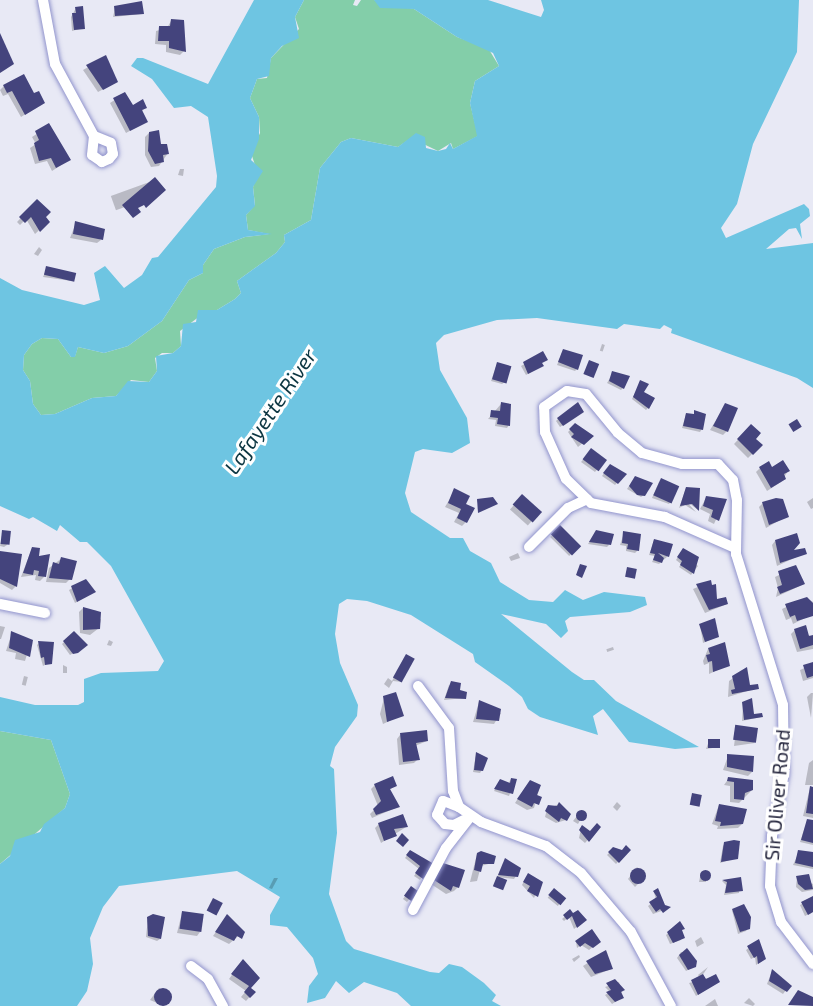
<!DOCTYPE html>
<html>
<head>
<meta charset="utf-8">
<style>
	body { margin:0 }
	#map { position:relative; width:813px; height:1006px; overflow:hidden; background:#e8e9f5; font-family:"Exo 2",sans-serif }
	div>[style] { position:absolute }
	.green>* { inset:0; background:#83cea9 }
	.water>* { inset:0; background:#6ec5e2 }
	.shadow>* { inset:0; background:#0003; transform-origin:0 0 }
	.building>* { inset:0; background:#44447d; transform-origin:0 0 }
	.round { border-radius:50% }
	.roads { filter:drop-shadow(0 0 2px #9194cd) drop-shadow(0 0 2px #9194cd) }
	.minor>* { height:10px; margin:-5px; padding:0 5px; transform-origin:5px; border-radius:5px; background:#fff }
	span { translate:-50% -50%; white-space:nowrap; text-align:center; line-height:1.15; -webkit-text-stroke:6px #fff; paint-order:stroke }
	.street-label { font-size:20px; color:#292a41 }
	.water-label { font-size:21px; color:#0c3642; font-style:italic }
</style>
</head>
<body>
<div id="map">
	<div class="green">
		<i style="clip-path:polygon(304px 0,355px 0,353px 5px,357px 6px,361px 0,374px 0,414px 9px,457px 37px,488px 48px,499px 66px,475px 81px,470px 103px,478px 136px,453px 149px,451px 143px,438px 151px,411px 138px,398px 147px,351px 138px,341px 142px,320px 168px,311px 220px,284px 235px,285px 242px,276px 253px,237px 281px,241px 293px,235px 299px,217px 310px,208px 310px,180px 331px,181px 346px,173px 353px,162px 353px,155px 358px,157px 371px,149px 382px,131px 380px,116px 396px,92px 398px,55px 414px,41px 415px,33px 404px,30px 381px,23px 370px,24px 355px,32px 344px,42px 338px,58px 339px,71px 357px,75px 356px,78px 347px,104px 353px,128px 346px,162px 321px,189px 280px,203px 273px,203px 265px,214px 249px,245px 237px,269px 234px,248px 230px,246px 215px,255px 205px,253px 187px,258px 174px,251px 153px,260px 133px,259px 117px,250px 98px,257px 79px,267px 78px,271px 58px,299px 29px,295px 17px)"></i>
		<i style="clip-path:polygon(0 731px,51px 740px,70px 794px,65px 808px,0 864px)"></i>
	</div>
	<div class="water">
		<i style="clip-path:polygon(254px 0,304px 0,295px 17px,299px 38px,282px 46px,271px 58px,269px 76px,257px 79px,250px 98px,259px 117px,259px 139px,251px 160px,263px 171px,253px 187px,255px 206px,246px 215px,248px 230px,272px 234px,245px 237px,214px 249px,203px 265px,203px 273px,189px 280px,162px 321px,128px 346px,104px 353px,78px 347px,75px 357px,71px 357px,58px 339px,42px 338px,32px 344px,24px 355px,23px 370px,30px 381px,33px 404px,41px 415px,55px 414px,92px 398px,116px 396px,128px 381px,149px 382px,157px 371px,156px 356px,173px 353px,181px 346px,183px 324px,196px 322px,198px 310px,217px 310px,235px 299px,241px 293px,237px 281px,276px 253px,285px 242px,284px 235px,311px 220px,320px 168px,341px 142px,351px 138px,398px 147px,416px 133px,425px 137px,426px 148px,438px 151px,446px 149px,450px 143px,453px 149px,477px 136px,470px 103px,475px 81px,499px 66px,493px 53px,457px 37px,414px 9px,380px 8px,374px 0,488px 0,541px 17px,544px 10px,541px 0,799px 0,797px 52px,753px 144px,737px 204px,721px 228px,726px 238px,804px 204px,809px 209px,810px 216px,800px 224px,802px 239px,796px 228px,789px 229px,766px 249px,813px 243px,813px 388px,797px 378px,671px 333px,672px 329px,664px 325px,660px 329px,624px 324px,617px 329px,537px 318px,497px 320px,444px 335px,436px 343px,440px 370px,467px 418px,470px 443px,452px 453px,423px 449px,415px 452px,405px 493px,411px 512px,450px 538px,463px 538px,470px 551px,491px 563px,500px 582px,529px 600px,553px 602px,565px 590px,583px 600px,604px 592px,645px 597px,647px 605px,630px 612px,570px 617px,565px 621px,568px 631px,561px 638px,546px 624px,501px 614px,572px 672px,584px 680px,594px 680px,616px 701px,699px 747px,675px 749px,629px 742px,603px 709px,593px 716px,598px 735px,540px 717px,528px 709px,522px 697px,509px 686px,475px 662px,473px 654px,411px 615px,367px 601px,347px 599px,339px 604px,335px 634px,340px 663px,358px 705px,357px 716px,335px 747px,330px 766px,334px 769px,337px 833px,329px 894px,346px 941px,354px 949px,430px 972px,439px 973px,449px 964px,462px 967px,484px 983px,496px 995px,492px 1001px,501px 1006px,411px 1006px,397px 993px,364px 982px,349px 993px,336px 981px,325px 998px,307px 1003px,309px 986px,318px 974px,313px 958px,287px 927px,270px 925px,270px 915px,280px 897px,237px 871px,119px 886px,103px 907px,90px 938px,93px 964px,87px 991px,77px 1006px,0 1006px,0 864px,10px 856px,15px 840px,40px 832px,44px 824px,65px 808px,70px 794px,51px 740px,0 731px,0 697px,35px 705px,78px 705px,84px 702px,84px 679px,101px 673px,158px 671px,164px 661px,111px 566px,87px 542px,80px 542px,60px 525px,57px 531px,33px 517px,29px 519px,0 506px,0 278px,22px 290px,84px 305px,100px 300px,94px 273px,105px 266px,124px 288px,142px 275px,152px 258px,158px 257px,216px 187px,217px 176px,208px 117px,191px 106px,174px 108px,152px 79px,131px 66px,137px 58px,143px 58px,208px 84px)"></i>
	</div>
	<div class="shadow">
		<i style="clip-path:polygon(76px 8px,83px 28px,72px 31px,71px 17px)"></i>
		<i style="clip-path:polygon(115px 8px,142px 14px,113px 17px)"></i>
		<i style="clip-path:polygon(171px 21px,184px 51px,180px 55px,166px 52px,166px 45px,155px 44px,156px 31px,167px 28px)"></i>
		<i style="clip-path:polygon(106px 57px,117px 82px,98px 92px,83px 70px)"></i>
		<i style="clip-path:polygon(4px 86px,34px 95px,43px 103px,21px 117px,8px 94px,3px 96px,0 90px)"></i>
		<i style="clip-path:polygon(124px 94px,133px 107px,145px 108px,141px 112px,146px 122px,126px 133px,110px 103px)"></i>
		<i style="clip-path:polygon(49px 126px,69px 160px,52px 171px,47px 161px,35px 164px,30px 148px,36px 144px,32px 137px)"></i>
		<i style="clip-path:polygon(149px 133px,168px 153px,159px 166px,151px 167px,145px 155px,145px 137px)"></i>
		<i style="clip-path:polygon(180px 169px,184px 169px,183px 176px,178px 175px)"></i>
		<i style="left:155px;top:180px;width:15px;height:47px;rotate:70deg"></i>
		<i style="clip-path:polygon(37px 201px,48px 222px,35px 234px,26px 219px,20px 225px,17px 222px)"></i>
		<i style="clip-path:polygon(76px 223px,101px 240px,97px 243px,70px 238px)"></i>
		<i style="clip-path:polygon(39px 247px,42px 250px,38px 256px,34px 254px)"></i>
		<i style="clip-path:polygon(47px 268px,72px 281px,43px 277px)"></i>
		<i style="left:602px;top:344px;width:3px;height:7px;rotate:18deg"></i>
		<i style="clip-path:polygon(563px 350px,577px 369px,575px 371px,557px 365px)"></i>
		<i style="clip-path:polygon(543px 353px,542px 366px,526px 375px,521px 366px)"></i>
		<i style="clip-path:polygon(497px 364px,505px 382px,502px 384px,491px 381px)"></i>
		<i style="clip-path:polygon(613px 373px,623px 388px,621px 390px,607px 383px)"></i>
		<i style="clip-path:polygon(641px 382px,648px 408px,646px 410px,632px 399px)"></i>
		<i style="clip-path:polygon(501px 404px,509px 425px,507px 428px,495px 426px,496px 420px,488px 419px)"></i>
		<i style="clip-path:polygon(726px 404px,727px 431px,723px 435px,710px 430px)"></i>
		<i style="clip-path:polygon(580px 414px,560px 427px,556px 421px,558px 419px)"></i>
		<i style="clip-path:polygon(686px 414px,702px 429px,700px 432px,682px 428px)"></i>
		<i style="clip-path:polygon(575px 425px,591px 436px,578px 447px,568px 432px)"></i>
		<i style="clip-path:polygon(751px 426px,754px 439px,761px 445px,748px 458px,734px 444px)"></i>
		<i style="clip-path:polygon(592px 450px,605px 460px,595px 472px,581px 462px)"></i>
		<i style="clip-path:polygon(608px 468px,625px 474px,615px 485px,602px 476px)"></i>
		<i style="clip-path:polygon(760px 468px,771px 469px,788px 471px,781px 482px,767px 491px,756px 472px)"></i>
		<i style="clip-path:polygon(633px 480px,644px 495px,641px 497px,627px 489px)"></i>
		<i style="clip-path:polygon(659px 482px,671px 501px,669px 504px,652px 498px)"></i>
		<i style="clip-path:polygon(686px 488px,698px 490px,698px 510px,685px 500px,696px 512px,685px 505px,679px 508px)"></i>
		<i style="clip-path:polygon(455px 490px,464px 504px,466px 522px,462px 526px,454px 522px,459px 513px,445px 507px)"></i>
		<i style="left:522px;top:496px;width:24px;height:18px;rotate:42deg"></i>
		<i style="clip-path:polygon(706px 498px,725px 500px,714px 524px,708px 521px,710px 514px,700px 509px)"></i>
		<i style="clip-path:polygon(813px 498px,813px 508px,811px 509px,807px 502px)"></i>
		<i style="clip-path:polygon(763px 503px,787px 516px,766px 528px,759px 507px)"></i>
		<i style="left:560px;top:527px;width:27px;height:14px;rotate:45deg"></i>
		<i style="clip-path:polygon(3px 531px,7px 545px,4px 547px,0 546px)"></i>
		<i style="clip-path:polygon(596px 531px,609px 545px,607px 547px,588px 544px)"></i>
		<i style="clip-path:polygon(624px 533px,638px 550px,635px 553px,626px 551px,626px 546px,620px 545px)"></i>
		<i style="clip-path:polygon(654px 540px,668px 556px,659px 564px,652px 562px,655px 556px,649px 555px)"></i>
		<i style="clip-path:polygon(775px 541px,791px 552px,805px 553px,777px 566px,772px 545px)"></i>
		<i style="clip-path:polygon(32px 548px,44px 577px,40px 581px,35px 580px,36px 575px,21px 577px)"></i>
		<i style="clip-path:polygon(0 552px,16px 586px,12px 590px,0 583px)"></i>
		<i style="clip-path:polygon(681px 552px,698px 566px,691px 575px,679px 567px,681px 564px,676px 560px)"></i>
		<i style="clip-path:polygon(518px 553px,520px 558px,511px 561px,509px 557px)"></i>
		<i style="clip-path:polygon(62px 558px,70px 579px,66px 583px,46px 582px,49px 568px)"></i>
		<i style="clip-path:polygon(795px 567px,804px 584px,776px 597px,778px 588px,775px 577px)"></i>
		<i style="clip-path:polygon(85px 581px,94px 592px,75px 603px,69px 590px)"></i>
		<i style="clip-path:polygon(710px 582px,716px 601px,727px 604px,705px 613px,693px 589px)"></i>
		<i style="clip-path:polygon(806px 598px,813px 602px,811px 615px,793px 624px,791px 618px,786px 620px,782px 609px)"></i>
		<i style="clip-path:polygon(83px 608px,97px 611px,96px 618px,101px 619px,99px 628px,90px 635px,80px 633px,79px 612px)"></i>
		<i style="clip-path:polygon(700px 625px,717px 637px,703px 643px)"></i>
		<i style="clip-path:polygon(0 626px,5px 627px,1px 639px,0 639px)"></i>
		<i style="clip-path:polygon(795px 630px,813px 637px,813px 649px,797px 652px,791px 634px)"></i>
		<i style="clip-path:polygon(12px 633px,31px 641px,25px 661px,15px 659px,16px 653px,6px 651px)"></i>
		<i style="clip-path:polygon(74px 633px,84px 647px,70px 655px,62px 644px)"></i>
		<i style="clip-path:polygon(109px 640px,113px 642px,111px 646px,107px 645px)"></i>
		<i style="clip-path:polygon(39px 643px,48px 663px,43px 666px,37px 645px)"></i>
		<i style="left:613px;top:647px;width:3px;height:7px;rotate:72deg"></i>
		<i style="clip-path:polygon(708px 649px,729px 665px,709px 674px,709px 663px,704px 665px,703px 661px)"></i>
		<i style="clip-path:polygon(404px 658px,402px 682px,393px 681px,389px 688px,384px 684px,388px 678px,392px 681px)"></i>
		<i style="clip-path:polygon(813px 664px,813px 678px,803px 681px,800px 670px)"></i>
		<i style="clip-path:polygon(63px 665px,67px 667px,67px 673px,63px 673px)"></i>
		<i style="clip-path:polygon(746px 669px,749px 687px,757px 688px,728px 697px,729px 681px)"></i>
		<i style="left:24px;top:676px;width:4px;height:9px;rotate:14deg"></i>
		<i style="clip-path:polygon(449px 685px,458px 692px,465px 698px,444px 700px)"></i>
		<i style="clip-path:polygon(811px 693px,813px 693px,811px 718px,807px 697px)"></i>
		<i style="clip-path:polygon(384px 698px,402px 715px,383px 724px,380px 714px)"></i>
		<i style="clip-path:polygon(479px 702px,501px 713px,494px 724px,473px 722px)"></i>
		<i style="clip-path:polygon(743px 703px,753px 716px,761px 717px,742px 721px)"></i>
		<i style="clip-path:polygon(736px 730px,755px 743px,734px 746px)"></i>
		<i style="clip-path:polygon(400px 735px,427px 741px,415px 746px,418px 759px,414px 763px,399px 765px,397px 739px)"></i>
		<i style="clip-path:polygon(709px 741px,719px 747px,706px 749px)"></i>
		<i style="clip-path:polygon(476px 754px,482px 770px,480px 773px,473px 772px)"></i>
		<i style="clip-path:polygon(728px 756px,752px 772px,748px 776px,723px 770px)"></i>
		<i style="clip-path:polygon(813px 760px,813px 785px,805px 785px,809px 763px)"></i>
		<i style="clip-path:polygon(729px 778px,752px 790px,739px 803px,730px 802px,730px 786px,724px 785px)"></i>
		<i style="clip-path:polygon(511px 779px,515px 780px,509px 796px,494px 791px,498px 784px,508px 784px)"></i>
		<i style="clip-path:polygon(375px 785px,395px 786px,389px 790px,398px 807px,372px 818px,370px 814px,378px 806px,371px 789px)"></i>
		<i style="clip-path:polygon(540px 786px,534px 808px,527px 810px,515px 803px,521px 794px)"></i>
		<i style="clip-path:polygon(810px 788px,813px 788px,813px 818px,803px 816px)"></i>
		<i style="clip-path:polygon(617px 802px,621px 806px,617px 811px,613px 807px)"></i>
		<i style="clip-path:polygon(559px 804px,566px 820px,556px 823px,545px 817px,547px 809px)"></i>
		<i style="clip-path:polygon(719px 805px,742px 824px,738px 828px,717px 829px,718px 826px,712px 824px)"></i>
		<i style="clip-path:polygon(582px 810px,585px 811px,578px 824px,573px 821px)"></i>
		<i style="clip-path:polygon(807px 821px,813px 824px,813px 845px,800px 842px)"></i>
		<i style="clip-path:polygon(379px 824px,406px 827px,381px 843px,375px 828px)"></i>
		<i style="clip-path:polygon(599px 827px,585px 843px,579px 838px,581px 829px,590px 833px)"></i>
		<i style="clip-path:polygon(725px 844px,736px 858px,720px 863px,723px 846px)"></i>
		<i style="clip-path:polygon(629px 850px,616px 864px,607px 855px,609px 853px)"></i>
		<i style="clip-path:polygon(799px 852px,813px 853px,813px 869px,793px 865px)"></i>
		<i style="clip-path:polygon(408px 854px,431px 864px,420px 880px,414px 876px,419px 869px,405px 858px)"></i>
		<i style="clip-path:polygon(477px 854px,492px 863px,481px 866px,477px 881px,470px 882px)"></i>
		<i style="clip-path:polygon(505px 860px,516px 876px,514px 879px,497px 877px)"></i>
		<i style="clip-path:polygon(637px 867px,646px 876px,635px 887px,628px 879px)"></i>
		<i style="clip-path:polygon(439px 869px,458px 887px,454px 891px,446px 894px,431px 884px)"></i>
		<i style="clip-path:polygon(701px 872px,707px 872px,706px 882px,699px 882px)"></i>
		<i style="clip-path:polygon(526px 877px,541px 882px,534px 898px,522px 885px)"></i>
		<i style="clip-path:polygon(797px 877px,813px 884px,813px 890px,802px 892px,796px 887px)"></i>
		<i style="clip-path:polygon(274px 878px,278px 878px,272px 889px,269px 888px)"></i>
		<i style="clip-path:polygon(740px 879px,739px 893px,724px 895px,726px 885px,722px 881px)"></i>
		<i style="left:554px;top:890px;width:13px;height:10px;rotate:39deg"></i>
		<i style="clip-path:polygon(409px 891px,416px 892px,407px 902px,403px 899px)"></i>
		<i style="clip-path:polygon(654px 892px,667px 909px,653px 914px,648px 906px,656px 900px)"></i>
		<i style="clip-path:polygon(813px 898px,813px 912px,805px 916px,800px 905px)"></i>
		<i style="clip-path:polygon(732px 910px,748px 928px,746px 931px,738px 934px)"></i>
		<i style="clip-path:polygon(570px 912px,585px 920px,574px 929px,569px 917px,564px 921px,562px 919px)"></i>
		<i style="clip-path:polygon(182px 913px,200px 932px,197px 936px,177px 933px)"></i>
		<i style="clip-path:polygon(228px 915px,243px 932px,229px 944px,213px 936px)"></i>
		<i style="clip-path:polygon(148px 918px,160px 939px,157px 941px,146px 937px)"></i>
		<i style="clip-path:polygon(679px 924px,681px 940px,670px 944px,666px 935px)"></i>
		<i style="clip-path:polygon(701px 937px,704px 943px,697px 947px,695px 941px)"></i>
		<i style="clip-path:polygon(758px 941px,762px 961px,756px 965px,755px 957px,751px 959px,746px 950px)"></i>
		<i style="clip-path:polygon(576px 942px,597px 944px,589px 950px,581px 945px,577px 948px)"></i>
		<i style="clip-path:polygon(605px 952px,611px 969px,591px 977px,583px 966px)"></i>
		<i style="clip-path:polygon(681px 952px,688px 952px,692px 968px,686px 971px,677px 958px)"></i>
		<i style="clip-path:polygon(579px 955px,580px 957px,574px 962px,572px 959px)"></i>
		<i style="clip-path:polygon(239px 965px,258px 978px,248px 988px,254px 992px,246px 1001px,241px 997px,246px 991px,229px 979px)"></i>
		<i style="clip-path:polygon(708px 967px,704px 973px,700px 978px,698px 975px)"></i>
		<i style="clip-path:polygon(772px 971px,789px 986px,783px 994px,767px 984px)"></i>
		<i style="clip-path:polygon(715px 976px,715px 984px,696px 996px,689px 983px)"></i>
		<i style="clip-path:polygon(619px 982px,623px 997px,612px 1004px,605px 995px,610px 992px,605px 987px)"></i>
		<i style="clip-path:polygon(159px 988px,172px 997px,164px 1006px,150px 1000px)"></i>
		<i style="clip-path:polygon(749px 998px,755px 1004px,753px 1006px,744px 1003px)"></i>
		<i style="clip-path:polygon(715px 999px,718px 1006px,705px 1006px)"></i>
	</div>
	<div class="building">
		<i style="clip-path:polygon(142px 1px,144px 14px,115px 16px,114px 6px)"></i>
		<i style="clip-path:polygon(83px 6px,85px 29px,74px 30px,72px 13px,76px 13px,75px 7px)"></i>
		<i style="clip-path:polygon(171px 19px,184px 20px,186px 52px,169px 48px,169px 41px,158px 41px,159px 26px,170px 26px)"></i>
		<i style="clip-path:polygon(0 33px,14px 64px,0 73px)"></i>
		<i style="clip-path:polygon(106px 55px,118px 82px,103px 90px,86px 65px)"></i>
		<i style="clip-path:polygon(24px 74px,34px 93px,39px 91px,45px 103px,25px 115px,12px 91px,7px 93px,3px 85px)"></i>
		<i style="clip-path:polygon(125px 92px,133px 105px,143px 99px,147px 108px,142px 110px,148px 122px,130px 131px,113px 98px)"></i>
		<i style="clip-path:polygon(49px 123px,71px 160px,56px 168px,51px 158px,39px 161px,34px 143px,39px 140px,35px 131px)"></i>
		<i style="clip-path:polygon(159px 130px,161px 144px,167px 144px,169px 154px,163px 155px,164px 162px,155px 164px,148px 151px,149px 132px)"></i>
		<i style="clip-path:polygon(155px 177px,166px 190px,146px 208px,144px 205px,138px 208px,141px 212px,133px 218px,122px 205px)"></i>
		<i style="clip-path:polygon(37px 199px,51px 212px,46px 217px,50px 222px,40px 232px,31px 217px,25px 223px,19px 217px)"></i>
		<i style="clip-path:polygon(75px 221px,105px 229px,103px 240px,73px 234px)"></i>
		<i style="left:46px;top:266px;width:31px;height:9px;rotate:13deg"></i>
		<i style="clip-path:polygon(563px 349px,583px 355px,578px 370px,558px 362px)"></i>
		<i style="clip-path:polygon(543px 351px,548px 360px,542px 363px,544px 366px,528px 374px,523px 362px)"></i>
		<i style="left:589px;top:360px;width:11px;height:15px;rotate:22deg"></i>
		<i style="left:497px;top:362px;width:15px;height:18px;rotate:16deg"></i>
		<i style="clip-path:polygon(612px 371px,630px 376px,624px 389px,609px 381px)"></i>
		<i style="clip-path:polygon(640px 380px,649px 384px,644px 392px,655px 398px,649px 409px,633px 397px)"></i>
		<i style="clip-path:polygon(501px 402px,511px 404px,510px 426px,497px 424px,498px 418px,490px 417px,491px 410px,500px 411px)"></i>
		<i style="clip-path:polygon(578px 402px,584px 412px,563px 426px,557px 418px)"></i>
		<i style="clip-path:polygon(725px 403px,738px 408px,728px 432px,713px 426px)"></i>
		<i style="clip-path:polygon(694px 410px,706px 414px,703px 430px,683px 426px,686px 413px,694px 414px)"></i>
		<i style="left:797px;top:419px;width:9px;height:10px;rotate:58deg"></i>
		<i style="clip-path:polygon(575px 423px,594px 436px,584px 445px,571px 437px,574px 434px,569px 429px)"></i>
		<i style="clip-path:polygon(751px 424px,761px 433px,756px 439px,763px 445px,753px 455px,737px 439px)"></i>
		<i style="left:591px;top:448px;width:20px;height:14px;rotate:37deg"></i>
		<i style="clip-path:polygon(783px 460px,790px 471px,784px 474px,786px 479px,771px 488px,759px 467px,769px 461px,772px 467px)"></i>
		<i style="clip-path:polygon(610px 464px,627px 474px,618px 484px,603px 473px)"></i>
		<i style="clip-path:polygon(635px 476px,653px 483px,645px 496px,637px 495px,629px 486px)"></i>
		<i style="left:661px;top:478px;width:20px;height:19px;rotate:24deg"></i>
		<i style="clip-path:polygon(686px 487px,700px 488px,699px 511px,692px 504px,680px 506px)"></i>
		<i style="clip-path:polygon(454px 488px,470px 496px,466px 504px,475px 508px,467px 523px,457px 518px,461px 509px,448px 503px)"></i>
		<i style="left:522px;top:494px;width:27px;height:14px;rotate:42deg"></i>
		<i style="clip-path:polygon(706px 496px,727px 499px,719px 521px,711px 517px,713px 510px,703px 506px)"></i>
		<i style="clip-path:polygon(493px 497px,498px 504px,478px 513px,477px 499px)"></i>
		<i style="clip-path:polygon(776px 498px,783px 499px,789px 517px,769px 525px,762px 502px)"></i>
		<i style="left:560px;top:525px;width:30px;height:13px;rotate:45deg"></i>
		<i style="left:2px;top:530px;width:9px;height:14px;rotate:6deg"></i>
		<i style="clip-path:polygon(596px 530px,614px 534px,611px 545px,589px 542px)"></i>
		<i style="clip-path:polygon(623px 531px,641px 534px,639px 551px,627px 549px,628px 544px,622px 543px)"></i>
		<i style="clip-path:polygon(797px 533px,800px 543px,794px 550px,805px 548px,807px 554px,780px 563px,775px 540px)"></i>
		<i style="clip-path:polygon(654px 539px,673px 544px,669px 557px,658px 553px,664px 558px,662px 563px,653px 560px,655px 554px,650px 553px)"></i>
		<i style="clip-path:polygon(32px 547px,40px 548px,39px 556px,50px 554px,46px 577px,38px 576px,39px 571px,34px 570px,33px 575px,23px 573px)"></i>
		<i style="clip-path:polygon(683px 548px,699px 557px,694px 574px,680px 565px,682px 561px,677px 557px)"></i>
		<i style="clip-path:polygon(0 551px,22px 554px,17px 587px,0 579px)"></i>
		<i style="clip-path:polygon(61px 557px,77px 561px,72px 580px,49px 578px,53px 562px,59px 564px)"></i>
		<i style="clip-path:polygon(580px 564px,587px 566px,582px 578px,576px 575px)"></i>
		<i style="clip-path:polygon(796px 565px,805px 584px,780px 594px,777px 587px,782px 585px,778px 571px)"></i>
		<i style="left:627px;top:567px;width:10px;height:10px;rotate:11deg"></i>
		<i style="clip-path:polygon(86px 579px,96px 592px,77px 602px,71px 586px)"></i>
		<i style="clip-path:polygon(711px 580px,712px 585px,716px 584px,717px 599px,726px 597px,728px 604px,709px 610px,696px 584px)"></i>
		<i style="clip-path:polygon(807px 597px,813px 603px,813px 616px,797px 621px,795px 615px,790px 617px,785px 604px)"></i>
		<i style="clip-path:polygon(83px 607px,101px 612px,100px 629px,83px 630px)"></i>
		<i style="clip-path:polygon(715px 618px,719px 637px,705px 642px,699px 624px)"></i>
		<i style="clip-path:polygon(806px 625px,809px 636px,813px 635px,813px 645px,800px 649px,794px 629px)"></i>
		<i style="clip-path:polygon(11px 631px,33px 640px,30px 657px,9px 648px)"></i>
		<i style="clip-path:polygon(74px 631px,88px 645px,78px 653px,73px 654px,63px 641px)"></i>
		<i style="clip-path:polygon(38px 641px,54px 642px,52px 664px,45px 665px,44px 657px,41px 658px)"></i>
		<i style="clip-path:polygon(725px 642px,730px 666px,713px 672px,712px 661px,708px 662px,706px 655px,710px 654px,708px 648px)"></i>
		<i style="left:406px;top:654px;width:10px;height:27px;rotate:29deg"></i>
		<i style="clip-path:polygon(813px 662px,813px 676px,807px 678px,803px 665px)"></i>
		<i style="clip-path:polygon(747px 667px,750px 685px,758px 684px,759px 689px,732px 694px,731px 690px,735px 689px,732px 676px)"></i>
		<i style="clip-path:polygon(451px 681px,461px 683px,460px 690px,467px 692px,466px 699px,445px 698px)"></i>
		<i style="clip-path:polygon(396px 692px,404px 716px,387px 722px,383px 696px)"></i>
		<i style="clip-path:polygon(752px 698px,754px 714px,762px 713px,763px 717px,744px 720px,742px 702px)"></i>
		<i style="clip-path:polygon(479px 700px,501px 709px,499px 721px,476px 719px)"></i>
		<i style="left:758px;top:728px;width:15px;height:23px;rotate:98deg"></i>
		<i style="clip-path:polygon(427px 730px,428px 741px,416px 743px,420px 760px,403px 762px,400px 733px)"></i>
		<i style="left:708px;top:739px;width:12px;height:9px"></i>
		<i style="clip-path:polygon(476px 752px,488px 758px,483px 771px,474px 770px)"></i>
		<i style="clip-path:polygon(727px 754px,754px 756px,753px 772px,727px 767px)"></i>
		<i style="clip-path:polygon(393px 776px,397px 786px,390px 789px,400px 807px,376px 815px,373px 809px,381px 801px,374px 784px)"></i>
		<i style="clip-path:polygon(728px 777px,753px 780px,753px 790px,745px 793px,744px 800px,734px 799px,734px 782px,727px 781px)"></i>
		<i style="clip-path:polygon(511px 778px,517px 779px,513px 794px,494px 789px,500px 779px,510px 783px)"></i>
		<i style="clip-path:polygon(530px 780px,541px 785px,537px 795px,542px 797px,539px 805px,534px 803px,532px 807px,517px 799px)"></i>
		<i style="clip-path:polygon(810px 786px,813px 787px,813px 814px,806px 813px)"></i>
		<i style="left:692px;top:793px;width:10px;height:12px;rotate:11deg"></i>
		<i style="clip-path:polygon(559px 802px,571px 814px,567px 821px,561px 818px,559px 822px,545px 811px,548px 805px,557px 806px)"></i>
		<i style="clip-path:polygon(719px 804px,747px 809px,743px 824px,720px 826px,721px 822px,715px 821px)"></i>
		<i class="round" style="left:575.5px;top:809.5px;width:11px;height:11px"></i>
		<i style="clip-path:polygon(403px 814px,408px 827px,394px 829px,397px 836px,384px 841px,378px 823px)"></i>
		<i style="clip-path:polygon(807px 819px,813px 820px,813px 843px,801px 840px)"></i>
		<i style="clip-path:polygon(597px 823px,601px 827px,589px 842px,579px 830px,582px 825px,590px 831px)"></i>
		<i style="clip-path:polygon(402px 833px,409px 840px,403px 847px,396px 841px)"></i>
		<i style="clip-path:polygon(734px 840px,740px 841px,738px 859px,721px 862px,724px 842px)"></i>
		<i style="clip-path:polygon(626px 845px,631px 850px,619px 863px,608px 852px,613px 847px,622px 850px)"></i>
		<i style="clip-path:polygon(410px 850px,434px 864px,423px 879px,415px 873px,420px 866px,406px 855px)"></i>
		<i style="clip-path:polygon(798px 850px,813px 852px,813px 867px,795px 863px)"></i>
		<i style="clip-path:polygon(481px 851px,496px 856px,494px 864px,483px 864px,481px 872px,474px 870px,477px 853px)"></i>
		<i style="clip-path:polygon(505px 858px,521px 868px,518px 877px,498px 875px)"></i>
		<i style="clip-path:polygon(443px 863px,465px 870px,459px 888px,453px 886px,451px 891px,434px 880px)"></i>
		<i class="round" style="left:630px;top:868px;width:16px;height:16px"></i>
		<i class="round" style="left:699.5px;top:869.5px;width:11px;height:11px"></i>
		<i style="clip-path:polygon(528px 873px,543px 882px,538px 897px,527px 891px,530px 886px,523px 882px)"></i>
		<i style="clip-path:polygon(809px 874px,813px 889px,805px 890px,798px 884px,796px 876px)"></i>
		<i style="left:497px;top:876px;width:11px;height:11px;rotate:22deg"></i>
		<i style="clip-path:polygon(741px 877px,743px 891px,725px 893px,727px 882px,722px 880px)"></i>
		<i style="left:411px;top:886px;width:9px;height:12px;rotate:36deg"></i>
		<i style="left:554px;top:888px;width:16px;height:9px;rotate:40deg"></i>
		<i style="clip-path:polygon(658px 888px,665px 905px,671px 907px,663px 913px,660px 909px,656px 912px,649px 902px,657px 897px,653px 891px)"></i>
		<i style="clip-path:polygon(813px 896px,813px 912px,808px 915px,801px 902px)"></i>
		<i style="left:213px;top:898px;width:11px;height:14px;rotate:27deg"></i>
		<i style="clip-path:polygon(744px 904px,751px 917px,750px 929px,740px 932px,732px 909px)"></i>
		<i style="clip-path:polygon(570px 909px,573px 913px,578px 910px,587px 920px,577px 928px,572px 916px,567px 920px,563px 915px)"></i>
		<i style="left:182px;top:911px;width:22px;height:18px;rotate:8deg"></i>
		<i style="clip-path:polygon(153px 914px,165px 917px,161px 939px,148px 936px,147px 917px)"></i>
		<i style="clip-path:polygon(227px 914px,245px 932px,242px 939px,237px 936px,234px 941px,215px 932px)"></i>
		<i style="clip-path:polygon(680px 921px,685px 929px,682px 930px,685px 938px,673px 943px,667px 932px)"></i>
		<i style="clip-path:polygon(592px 929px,601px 942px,593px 948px,585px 943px,580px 947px,575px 941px)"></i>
		<i style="clip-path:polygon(759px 939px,766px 959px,758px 964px,757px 956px,754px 958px,747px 946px)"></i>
		<i style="clip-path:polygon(687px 948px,697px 961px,696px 967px,688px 970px,679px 955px)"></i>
		<i style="clip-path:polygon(606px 950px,613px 969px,595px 974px,586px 961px)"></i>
		<i style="clip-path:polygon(243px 959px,260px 978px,251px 988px,256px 992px,250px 998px,244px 992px,249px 986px,231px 974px)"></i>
		<i style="clip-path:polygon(772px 969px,792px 986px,787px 992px,769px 981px)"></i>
		<i style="clip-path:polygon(703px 974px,706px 979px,716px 974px,720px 982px,698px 995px,691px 980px)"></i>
		<i style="clip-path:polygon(615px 979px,625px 990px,621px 992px,624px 998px,615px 1002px,606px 992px,611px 990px,606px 983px)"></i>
		<i class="round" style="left:154px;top:988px;width:18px;height:18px"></i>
		<i style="clip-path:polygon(798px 990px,813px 997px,813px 1006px,788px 1005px)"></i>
	</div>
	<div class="roads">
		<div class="minor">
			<i style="left:43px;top:0;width:65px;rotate:79.4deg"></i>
			<i style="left:55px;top:64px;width:82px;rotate:61.6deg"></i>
			<i style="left:94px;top:136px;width:18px;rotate:22deg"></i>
			<i style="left:111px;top:143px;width:11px;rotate:80deg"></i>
			<i style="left:113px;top:154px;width:6px;rotate:129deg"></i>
			<i style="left:109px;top:159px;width:8px;rotate:157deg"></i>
			<i style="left:102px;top:162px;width:12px;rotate:-145deg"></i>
			<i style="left:92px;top:155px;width:19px;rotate:-84deg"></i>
			<i style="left:529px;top:547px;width:55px;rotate:-45deg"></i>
			<i style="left:568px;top:508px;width:21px;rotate:-25deg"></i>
			<i style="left:735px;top:548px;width:77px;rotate:-156.1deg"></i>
			<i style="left:665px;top:517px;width:75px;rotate:-169.3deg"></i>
			<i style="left:591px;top:503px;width:35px;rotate:-136deg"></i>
			<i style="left:566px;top:479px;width:51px;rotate:-114.1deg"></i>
			<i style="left:545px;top:432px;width:25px;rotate:-92deg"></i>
			<i style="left:544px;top:407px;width:28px;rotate:-35deg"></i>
			<i style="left:567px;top:391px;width:19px;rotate:9deg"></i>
			<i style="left:586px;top:394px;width:50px;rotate:50.6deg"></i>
			<i style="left:618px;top:433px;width:31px;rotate:40deg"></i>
			<i style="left:642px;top:453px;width:41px;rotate:15.4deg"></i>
			<i style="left:682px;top:464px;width:36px"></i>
			<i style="left:718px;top:464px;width:22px;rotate:47deg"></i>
			<i style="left:733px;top:480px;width:20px;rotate:79deg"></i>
			<i style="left:737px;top:500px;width:54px;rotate:91.1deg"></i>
			<i style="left:736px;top:554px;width:158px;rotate:72.7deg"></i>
			<i style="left:783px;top:705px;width:68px;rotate:89.2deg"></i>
			<i style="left:784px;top:773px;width:64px;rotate:100.8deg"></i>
			<i style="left:772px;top:836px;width:50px;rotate:92.3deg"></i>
			<i style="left:770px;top:886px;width:38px;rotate:73deg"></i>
			<i style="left:781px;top:922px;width:53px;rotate:52.7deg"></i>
			<i style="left:0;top:604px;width:46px;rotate:11.3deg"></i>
			<i style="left:418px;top:686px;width:52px;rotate:53.6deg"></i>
			<i style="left:449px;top:728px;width:63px;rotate:86.4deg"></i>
			<i style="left:453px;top:791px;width:17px;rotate:69deg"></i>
			<i style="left:459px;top:807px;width:27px;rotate:34deg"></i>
			<i style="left:481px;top:822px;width:69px;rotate:20.3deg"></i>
			<i style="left:546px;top:846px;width:44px;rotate:37.6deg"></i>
			<i style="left:581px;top:873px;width:77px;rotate:49.7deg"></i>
			<i style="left:631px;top:932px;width:84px;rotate:61.6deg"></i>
			<i style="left:459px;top:807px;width:17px;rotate:-159deg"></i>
			<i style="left:443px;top:801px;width:15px;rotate:113deg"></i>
			<i style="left:437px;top:815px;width:12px;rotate:48deg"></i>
			<i style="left:445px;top:824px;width:9px;rotate:6deg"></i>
			<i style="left:454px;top:825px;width:11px;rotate:-27deg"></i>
			<i style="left:413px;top:910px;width:70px;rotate:-62deg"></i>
			<i style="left:446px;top:848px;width:39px;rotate:-52deg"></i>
			<i style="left:191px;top:966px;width:21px;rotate:37deg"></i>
			<i style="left:208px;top:979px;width:31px;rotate:61deg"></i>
		</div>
	</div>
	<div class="street-label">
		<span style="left:777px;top:795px;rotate:-85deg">Sir Oliver Road</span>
	</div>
	<div class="water-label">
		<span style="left:270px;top:411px;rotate:-56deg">Lafayette River</span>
	</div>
</div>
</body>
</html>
